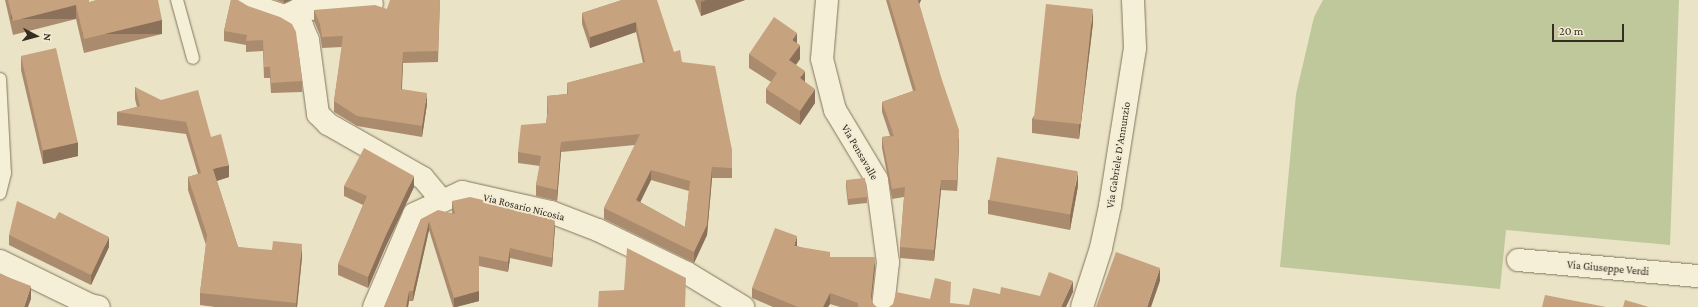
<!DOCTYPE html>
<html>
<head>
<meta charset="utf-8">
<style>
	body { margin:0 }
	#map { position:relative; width:1698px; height:307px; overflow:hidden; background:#eae3c6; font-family:"Crimson Pro",serif }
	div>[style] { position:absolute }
	.green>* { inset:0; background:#bfc89a }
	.roads { filter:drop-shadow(0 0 1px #84755d) drop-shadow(0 0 1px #84755d) }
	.lane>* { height:12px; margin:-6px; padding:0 6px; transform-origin:6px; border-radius:6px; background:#f6efd8 }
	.street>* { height:22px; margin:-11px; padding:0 11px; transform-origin:11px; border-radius:11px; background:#f6efd8 }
	.secondary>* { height:22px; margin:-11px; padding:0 11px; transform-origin:11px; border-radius:11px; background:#f6efd8 }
	.wall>* { inset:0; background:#aa8b6d }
	.shaded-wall>* { inset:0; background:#8b7159; transform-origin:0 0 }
	.building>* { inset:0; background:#c6a27f; transform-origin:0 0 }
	span { translate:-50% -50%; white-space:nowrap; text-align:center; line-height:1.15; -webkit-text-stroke:4px #f3ecd5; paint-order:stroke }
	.street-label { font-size:11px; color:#362c20 }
	.north { position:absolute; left:16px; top:16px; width:40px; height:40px; -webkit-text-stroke:3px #f3ecd5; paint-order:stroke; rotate:96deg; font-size:11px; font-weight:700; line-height:16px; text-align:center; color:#362c20 }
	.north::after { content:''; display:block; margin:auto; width:14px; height:18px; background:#362c20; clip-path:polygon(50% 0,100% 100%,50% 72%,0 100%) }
	.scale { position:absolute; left:1552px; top:24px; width:72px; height:18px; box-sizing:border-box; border:2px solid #362c20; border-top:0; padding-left:5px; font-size:12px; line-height:14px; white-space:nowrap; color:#362c20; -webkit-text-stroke:3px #f3ecd5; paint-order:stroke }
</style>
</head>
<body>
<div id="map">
	<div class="green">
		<i style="clip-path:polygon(1323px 0,1679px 0,1670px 245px,1506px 230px,1500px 289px,1280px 267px,1296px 94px,1314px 17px)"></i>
	</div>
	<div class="roads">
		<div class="lane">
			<i style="left:177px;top:0;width:60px;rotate:74.6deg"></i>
			<i style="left:0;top:79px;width:94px;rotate:87deg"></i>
			<i style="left:5px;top:173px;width:21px;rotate:104deg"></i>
		</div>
		<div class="street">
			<i style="left:244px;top:0;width:12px;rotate:31deg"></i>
			<i style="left:254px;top:6px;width:33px;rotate:18deg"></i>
			<i style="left:285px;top:16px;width:20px;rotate:30deg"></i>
			<i style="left:302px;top:26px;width:15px;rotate:67deg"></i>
			<i style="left:308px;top:40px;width:75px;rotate:82.3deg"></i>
			<i style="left:318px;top:114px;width:14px;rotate:45deg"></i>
			<i style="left:328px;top:124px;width:109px;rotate:29.6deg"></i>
			<i style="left:423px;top:178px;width:30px;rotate:50deg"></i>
			<i style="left:827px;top:0;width:59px;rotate:94.8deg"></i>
			<i style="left:822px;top:59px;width:53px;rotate:75.7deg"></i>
			<i style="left:835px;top:110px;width:82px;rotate:59deg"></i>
			<i style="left:877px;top:180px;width:83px;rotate:82.4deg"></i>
			<i style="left:888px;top:262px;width:45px;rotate:96.3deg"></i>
			<i style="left:285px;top:16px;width:14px;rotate:-25deg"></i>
			<i style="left:298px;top:10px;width:74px;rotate:-4.6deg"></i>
			<i style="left:1518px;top:260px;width:181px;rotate:5.1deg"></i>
			<i style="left:374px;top:307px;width:101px;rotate:-66.7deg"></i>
			<i style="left:414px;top:214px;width:53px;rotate:-24.6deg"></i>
			<i style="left:462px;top:192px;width:91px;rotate:12.7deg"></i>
			<i style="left:551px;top:212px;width:50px;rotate:21deg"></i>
			<i style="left:598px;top:230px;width:99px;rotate:25.8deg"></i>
			<i style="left:687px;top:273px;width:66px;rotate:31.3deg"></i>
		</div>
		<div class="secondary">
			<i style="left:0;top:261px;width:100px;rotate:26.1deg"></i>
			<i style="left:90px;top:305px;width:9px;rotate:13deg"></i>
			<i style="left:1082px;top:307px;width:62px;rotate:-72.1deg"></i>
			<i style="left:1101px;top:248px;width:43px;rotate:-77.9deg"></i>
			<i style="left:1110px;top:206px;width:160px;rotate:-81deg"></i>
			<i style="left:1135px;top:48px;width:48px;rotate:-92.4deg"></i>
		</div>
	</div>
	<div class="wall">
		<i style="clip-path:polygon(5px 0,89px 0,89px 2px,162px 34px,84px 53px,76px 19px,13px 35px)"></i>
		<i style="clip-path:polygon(231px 0,302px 81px,302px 92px,271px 93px,270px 78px,264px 78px,263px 51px,246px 52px,246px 45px,224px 41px,224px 31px)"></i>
		<i style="clip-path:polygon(276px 0,291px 0,284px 3px)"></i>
		<i style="clip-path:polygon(440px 0,438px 62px,403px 63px,402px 89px,427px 104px,422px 137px,357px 126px,334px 112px,334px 101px,342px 47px,322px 48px,320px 35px,314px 21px,314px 10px,387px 9px)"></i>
		<i style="clip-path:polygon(evenodd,622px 0,674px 52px,682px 62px,732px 150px,732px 178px,712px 178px,707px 235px,694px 263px,604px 219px,604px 208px,635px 145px,561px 152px,557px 201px,536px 196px,536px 185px,540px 166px,518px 163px,518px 152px,546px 123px,547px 116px,547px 96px,567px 94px,567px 83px,643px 63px,636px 32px,590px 48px,582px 24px,582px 13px,622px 0,651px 180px,689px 191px,685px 227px,640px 202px,651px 180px)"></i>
		<i style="clip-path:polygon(695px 0,745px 0,701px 16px)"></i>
		<i style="clip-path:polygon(886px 0,921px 0,919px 4px,959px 140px,957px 191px,941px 190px,934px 261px,900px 258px,900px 247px,904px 197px,892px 199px,882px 148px,882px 137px,890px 136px,882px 112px,882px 102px,913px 91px)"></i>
		<i style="clip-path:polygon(1093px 23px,1079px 139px,1032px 133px,1032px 119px)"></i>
		<i style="clip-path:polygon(797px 43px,800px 59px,796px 65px,815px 103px,800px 125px,766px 103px,766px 89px,771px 82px,749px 68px,749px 54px)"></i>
		<i style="clip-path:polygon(21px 56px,78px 156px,43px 164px,21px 70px)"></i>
		<i style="clip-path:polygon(135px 87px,211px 137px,229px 177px,217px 181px,238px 247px,302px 257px,297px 307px,215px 307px,200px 305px,200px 293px,206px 245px,188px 190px,188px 177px,198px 174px,186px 134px,117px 125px,117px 112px,137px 107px,135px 99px)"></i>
		<i style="clip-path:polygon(846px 181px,867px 197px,867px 203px,848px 205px,846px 187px)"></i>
		<i style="clip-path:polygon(344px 186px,414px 187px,385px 248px,368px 288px,338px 275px,338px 264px,363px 205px,344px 196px)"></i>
		<i style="clip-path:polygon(1078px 186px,1070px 230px,988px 214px,988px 200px)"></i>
		<i style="clip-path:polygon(452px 201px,555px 227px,552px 267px,510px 258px,508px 272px,479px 266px,479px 301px,456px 307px,453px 307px,429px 230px,413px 301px,409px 301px,408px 307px,384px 307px,421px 219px,452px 213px)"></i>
		<i style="clip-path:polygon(9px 235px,109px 247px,91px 285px,9px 245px)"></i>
		<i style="clip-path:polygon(797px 246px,830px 257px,875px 267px,871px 299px,872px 302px,875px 306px,877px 307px,840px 307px,830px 304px,828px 307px,773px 307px,752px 298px,752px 288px)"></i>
	</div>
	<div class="shaded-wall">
		<i style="clip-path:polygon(284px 0,291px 0,284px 3px)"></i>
		<i style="clip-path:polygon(706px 0,745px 0,701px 16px,701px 2px)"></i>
		<i style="clip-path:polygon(917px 0,921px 0,917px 9px)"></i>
		<i style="left:76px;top:5px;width:14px;height:65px;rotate:90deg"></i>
		<i style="clip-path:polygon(1093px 9px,1093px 23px,1079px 139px,1079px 125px)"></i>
		<i style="left:162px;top:20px;width:14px;height:80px;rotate:90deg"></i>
		<i style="clip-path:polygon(636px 22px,636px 32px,590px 48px,590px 37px)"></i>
		<i style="clip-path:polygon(797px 33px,797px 47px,792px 40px)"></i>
		<i style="clip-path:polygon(800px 45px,800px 59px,789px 74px,789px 60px)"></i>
		<i style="clip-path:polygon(403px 52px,403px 63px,401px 100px,401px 89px)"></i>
		<i style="clip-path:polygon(805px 71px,805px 85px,800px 78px)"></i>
		<i style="clip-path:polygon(815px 89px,815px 103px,800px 125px,800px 111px)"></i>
		<i style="clip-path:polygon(427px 93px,427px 104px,422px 137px,422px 126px)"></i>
		<i style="clip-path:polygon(959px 130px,959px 140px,957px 191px,957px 180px)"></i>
		<i style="clip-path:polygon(78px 142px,78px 156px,43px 164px,43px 150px)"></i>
		<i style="clip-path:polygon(561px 142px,561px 152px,557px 201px,557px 190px)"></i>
		<i style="clip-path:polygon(229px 165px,229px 177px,213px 182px,213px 169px)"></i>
		<i style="clip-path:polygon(712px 167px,712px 178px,707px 235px,694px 263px,694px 252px)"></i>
		<i style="clip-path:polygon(651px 170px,651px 180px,636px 211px,636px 200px)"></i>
		<i style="clip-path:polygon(1078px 172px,1078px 186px,1070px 230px,1070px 216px)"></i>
		<i style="clip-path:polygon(414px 176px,414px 187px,385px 248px,368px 288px,368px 277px,385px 237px)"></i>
		<i style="clip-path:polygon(941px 180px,941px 190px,934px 261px,934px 250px)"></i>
		<i style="clip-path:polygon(555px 217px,555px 227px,552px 267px,552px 258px)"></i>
		<i style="clip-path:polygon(429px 221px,429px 230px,413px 301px,413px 291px)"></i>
		<i style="clip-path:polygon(797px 236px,797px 246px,794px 246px)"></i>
		<i style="clip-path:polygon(109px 237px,109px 247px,91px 285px,91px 275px)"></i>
		<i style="clip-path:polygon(302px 244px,302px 257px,297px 307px,296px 307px)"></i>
		<i style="clip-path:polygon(510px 248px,510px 258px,508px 272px,508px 262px)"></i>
		<i style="clip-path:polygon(479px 256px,479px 301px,456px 307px,454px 307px,454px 298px)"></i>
		<i style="clip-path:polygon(875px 257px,875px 267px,871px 306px,871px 296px)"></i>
		<i style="clip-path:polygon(1160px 268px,1160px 281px,1151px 307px,1147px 307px)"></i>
		<i style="clip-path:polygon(1073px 281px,1073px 292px,1066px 307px,1061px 307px)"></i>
		<i style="clip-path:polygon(31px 286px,31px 299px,28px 307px,24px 307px)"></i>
		<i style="clip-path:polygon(409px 291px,409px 301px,408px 307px,406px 307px)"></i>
		<i style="clip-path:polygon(830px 293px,830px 304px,828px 307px,823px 307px)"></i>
	</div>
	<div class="building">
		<i style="clip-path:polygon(8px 0,89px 0,89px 2px,96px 0,158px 0,162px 20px,84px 39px,76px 5px,13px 21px)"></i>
		<i style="clip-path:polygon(231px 0,238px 0,248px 6px,280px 17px,292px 24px,296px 32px,302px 81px,271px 83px,270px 67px,264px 67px,263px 40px,246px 41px,247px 35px,224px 31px)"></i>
		<i style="clip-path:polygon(390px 0,440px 0,438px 51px,403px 52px,401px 89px,427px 93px,422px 126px,357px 116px,334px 101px,343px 36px,322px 37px,320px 24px,314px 10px,375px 5px,387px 9px)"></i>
		<i style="clip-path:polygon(evenodd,622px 0,657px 0,674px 52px,680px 50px,682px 62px,715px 66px,732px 150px,732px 168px,712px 167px,707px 225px,694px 252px,604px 208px,640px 134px,561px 142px,557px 190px,536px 185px,541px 156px,518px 152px,521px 125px,546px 123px,548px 112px,547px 96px,568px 94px,567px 83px,645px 62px,636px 22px,590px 37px,582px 13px,622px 0,651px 170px,690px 181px,685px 227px,636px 200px,651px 170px)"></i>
		<i style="clip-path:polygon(889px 0,918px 0,942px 80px,959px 130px,957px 180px,941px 180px,934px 250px,900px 247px,905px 187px,892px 189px,882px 137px,894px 136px,882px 102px,916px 90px)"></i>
		<i style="left:1046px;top:4px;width:47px;height:116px;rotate:6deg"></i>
		<i style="clip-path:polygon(774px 17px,797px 33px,792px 40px,800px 45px,789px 60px,805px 71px,800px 78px,815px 89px,800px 111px,766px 89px,777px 73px,749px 54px)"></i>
		<i style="left:56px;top:48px;width:97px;height:36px;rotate:77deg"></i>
		<i style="clip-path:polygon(135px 87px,161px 100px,198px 90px,211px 137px,221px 134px,229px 165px,213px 169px,238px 247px,272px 250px,273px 241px,302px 244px,296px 303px,200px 293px,207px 235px,188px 177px,205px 172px,201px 173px,186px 122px,117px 112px,140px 106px)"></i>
		<i style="clip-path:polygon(364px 148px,414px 176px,385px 237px,368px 277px,338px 264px,367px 196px,344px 186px)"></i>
		<i style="left:997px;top:157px;width:82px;height:44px;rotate:10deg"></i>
		<i style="left:865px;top:178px;width:19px;height:19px;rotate:84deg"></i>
		<i style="clip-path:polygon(470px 197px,555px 217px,552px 258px,510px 248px,508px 262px,479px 256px,479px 291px,454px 298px,429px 221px,413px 291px,409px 291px,406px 307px,384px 307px,421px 219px,438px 210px,455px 214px,452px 201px)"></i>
		<i style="clip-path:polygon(17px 201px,55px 219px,59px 212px,109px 237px,91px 275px,9px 235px)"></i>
		<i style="clip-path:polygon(775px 228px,797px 236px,794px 246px,830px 252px,830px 257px,875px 257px,871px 296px,872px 302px,875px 306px,877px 307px,858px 307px,858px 303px,830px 293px,823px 307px,798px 307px,752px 288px)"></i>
		<i style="clip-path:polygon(627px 248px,686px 278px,685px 307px,598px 307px,599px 291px,624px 290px)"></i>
		<i style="clip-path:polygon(1116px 252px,1160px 268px,1147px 307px,1096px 307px)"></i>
		<i style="clip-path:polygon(1049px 272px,1073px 281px,1061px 307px,889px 307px,893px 304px,896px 292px,930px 299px,935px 278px,951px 282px,950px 303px,969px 305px,973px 288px,1000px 294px,1001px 287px,1040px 296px)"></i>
		<i style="clip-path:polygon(0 274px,31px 286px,24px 307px,0 307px)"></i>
		<i style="clip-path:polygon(1545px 295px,1606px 307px,1542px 307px)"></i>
		<i style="clip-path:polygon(1625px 300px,1649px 307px,1623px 307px)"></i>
	</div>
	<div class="street-label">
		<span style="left:860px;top:152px;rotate:60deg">Via Pensavalle</span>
		<span style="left:1118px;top:155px;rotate:-81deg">Via Gabriele D'Annunzio</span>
		<span style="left:524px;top:207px;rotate:14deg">Via Rosario Nicosia</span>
		<span style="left:1608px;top:268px;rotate:5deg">Via Giuseppe Verdi</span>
	</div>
	<div class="north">N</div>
	<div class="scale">20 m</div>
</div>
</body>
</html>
